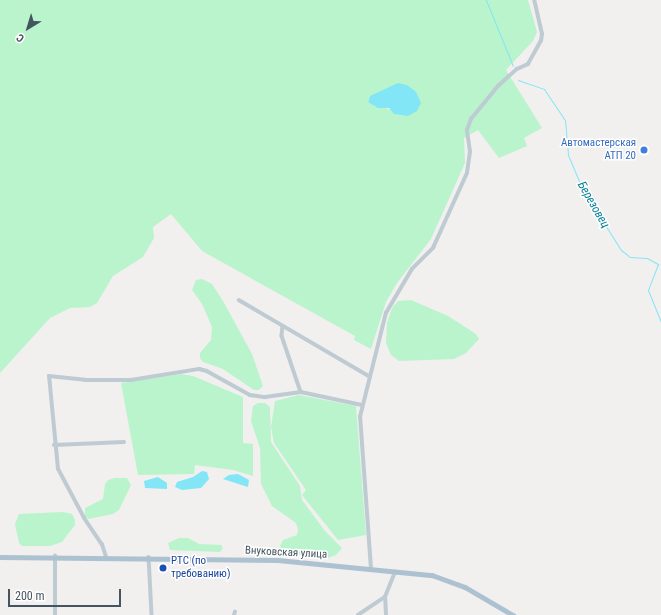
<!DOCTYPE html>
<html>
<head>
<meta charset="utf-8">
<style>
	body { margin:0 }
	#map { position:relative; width:661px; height:615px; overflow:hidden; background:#f2efef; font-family:"Roboto Condensed",sans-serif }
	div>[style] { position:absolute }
	.green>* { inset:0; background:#b9f4cc }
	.water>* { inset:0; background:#82e6f6 }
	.stream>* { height:1px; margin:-0.5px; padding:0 0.5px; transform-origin:0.5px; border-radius:0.5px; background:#82e6f6 }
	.minor>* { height:3.5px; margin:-1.75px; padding:0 1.75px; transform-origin:1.75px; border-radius:1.75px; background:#becbd3 }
	.major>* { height:4.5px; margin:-2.25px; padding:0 2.25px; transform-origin:2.25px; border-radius:2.25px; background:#acc2d1 }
	.dots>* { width:11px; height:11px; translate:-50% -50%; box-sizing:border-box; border:2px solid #fff; border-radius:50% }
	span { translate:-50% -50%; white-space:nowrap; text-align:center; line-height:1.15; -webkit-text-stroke:3px #fff; paint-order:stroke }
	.shop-label { font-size:11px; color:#366cbe }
	.right { translate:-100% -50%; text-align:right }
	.street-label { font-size:11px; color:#45555f }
	.transit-label { font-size:11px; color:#164399 }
	.left { translate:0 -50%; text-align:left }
	.water-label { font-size:12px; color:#038296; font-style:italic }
	.north { position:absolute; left:8px; top:8px; width:40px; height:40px; -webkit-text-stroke:3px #fff; paint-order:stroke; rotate:218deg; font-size:11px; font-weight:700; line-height:16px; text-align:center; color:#45555f }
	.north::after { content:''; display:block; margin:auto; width:14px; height:18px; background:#45555f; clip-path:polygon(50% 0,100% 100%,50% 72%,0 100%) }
	.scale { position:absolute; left:8px; top:589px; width:113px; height:18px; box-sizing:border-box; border:2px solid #45555f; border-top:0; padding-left:5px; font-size:12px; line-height:14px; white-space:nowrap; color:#45555f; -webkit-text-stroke:3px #fff; paint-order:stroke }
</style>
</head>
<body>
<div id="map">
	<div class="green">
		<i style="clip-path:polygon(evenodd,0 0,528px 0,537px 32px,533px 41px,506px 70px,542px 128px,524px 138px,527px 146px,499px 158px,478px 130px,464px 138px,465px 163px,431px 239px,397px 283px,386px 302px,371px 349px,354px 340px,355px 336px,202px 251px,171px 214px,153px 227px,154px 238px,143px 257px,113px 276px,97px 303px,90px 307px,70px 308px,50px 318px,0 373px,0 0,370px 96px,408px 116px,368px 102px,370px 96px)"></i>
		<i style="clip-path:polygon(202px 279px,212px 284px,223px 301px,252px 354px,263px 386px,259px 390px,254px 390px,223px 369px,203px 362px,200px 358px,200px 353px,211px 340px,212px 327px,202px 304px,192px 290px,196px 280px)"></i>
		<i style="clip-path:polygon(411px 300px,448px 316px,476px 334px,479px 339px,466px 353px,454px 359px,399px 361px,391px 355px,386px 343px,387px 323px,392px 308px,398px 301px)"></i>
		<i style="clip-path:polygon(181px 374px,193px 376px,243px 397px,243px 443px,253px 444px,253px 476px,233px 470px,195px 465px,194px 474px,138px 475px,121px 383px)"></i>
		<i style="clip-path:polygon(299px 395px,356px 406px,366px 535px,338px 540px,302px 495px,306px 490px,274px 443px,271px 427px,275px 401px)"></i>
		<i style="clip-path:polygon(258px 403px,265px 403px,270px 407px,271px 442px,300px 486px,302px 500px,325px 531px,342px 548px,336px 555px,328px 558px,283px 552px,280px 546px,283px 540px,297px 535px,298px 529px,296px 523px,272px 506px,261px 484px,260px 448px,251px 421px,253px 406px)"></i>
		<i style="clip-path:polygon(115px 478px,127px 478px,131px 485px,119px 510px,113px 514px,88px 519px,85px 516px,85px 508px,103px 499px,105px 484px,108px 480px)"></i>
		<i style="clip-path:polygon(63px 512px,72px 514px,75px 520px,75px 525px,62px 542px,50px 546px,22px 546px,19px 543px,15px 524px,19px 514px)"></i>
		<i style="clip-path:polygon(179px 538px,188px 538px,199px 544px,221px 545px,223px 548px,220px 552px,170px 550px,168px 543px)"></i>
	</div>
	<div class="water">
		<i style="clip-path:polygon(398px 83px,407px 85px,416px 92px,421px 103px,417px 111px,408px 116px,394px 114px,389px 108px,378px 108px,368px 102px,370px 96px)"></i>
		<i style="clip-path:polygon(202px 471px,207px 472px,209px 479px,201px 488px,182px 490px,175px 487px,177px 482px,193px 477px)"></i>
		<i style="clip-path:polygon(238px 474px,249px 480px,248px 487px,223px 479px,229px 475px)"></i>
		<i style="clip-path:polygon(158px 477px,167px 483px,167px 489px,145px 488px,144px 481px)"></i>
	</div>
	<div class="stream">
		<i style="left:486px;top:0;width:71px;rotate:67.8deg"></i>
		<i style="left:518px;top:80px;width:28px;rotate:19deg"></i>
		<i style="left:544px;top:89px;width:37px;rotate:56deg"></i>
		<i style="left:565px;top:120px;width:35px;rotate:85deg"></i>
		<i style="left:568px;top:155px;width:38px;rotate:67deg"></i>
		<i style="left:583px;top:190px;width:71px;rotate:57.7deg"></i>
		<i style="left:621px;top:250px;width:11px;rotate:38deg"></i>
		<i style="left:630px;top:257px;width:17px;rotate:3deg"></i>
		<i style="left:647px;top:258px;width:13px;rotate:29deg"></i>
		<i style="left:658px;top:264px;width:28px;rotate:111deg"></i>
		<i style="left:648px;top:290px;width:35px;rotate:68deg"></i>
	</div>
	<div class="minor">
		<i style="left:239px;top:300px;width:151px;rotate:30.3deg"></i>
		<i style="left:283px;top:326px;width:10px;rotate:96deg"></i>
		<i style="left:282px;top:336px;width:59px;rotate:71.3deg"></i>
		<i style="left:54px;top:445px;width:70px;rotate:-2.5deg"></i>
		<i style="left:106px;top:557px;width:13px;rotate:-108deg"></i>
		<i style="left:102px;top:545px;width:32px;rotate:-124deg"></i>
		<i style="left:84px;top:518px;width:55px;rotate:-118deg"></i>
		<i style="left:58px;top:469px;width:93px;rotate:-95.5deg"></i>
		<i style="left:49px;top:376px;width:36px;rotate:6deg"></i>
		<i style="left:85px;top:380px;width:46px"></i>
		<i style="left:131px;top:380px;width:69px;rotate:-9.2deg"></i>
		<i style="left:199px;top:369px;width:8px;rotate:14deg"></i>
		<i style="left:207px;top:371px;width:49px;rotate:29.2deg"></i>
		<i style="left:250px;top:395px;width:15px;rotate:8deg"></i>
		<i style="left:265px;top:397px;width:36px;rotate:-8deg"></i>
		<i style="left:301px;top:392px;width:62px;rotate:12deg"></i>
		<i style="left:149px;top:557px;width:58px;rotate:87deg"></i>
		<i style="left:371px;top:569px;width:152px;rotate:-94.1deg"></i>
		<i style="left:360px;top:417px;width:107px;rotate:-76deg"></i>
		<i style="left:386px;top:313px;width:51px;rotate:-59.4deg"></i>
		<i style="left:412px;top:269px;width:30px;rotate:-45deg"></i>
		<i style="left:433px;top:248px;width:82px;rotate:-65.6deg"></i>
		<i style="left:467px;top:173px;width:21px;rotate:-82deg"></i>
		<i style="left:470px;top:152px;width:22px;rotate:-98deg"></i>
		<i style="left:467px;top:130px;width:12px;rotate:-70deg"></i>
		<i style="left:471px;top:119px;width:43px;rotate:-50.7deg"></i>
		<i style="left:498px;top:86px;width:25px;rotate:-42deg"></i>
		<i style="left:517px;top:69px;width:12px;rotate:-24deg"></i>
		<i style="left:528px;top:64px;width:26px;rotate:-61deg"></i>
		<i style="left:541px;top:41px;width:7px;rotate:-82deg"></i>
		<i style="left:542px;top:34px;width:35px;rotate:-103deg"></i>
		<i style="left:55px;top:615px;width:59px;rotate:-90deg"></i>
		<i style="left:234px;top:615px;width:3px;rotate:-72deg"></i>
		<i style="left:358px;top:615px;width:32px;rotate:-34deg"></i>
		<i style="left:386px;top:615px;width:18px;rotate:-93deg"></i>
		<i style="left:385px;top:597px;width:27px;rotate:-68deg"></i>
	</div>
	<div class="major">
		<i style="left:0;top:557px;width:278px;rotate:0.6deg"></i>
		<i style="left:278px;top:560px;width:155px;rotate:5.6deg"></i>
		<i style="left:432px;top:575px;width:35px;rotate:20deg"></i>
		<i style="left:465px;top:587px;width:56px;rotate:30.3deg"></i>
	</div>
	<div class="dots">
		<i style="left:644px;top:150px;background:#3f7fe0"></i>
		<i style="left:163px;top:568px;background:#1a4fb4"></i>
	</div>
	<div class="shop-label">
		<span class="right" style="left:636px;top:150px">Автомастерская<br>АТП 20</span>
	</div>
	<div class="street-label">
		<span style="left:286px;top:553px;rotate:3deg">Внуковская улица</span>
	</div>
	<div class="transit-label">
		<span class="left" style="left:171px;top:568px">РТС (по<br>требованию)</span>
	</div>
	<div class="water-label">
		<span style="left:593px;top:205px;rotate:60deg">Березовец</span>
	</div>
	<div class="north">С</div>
	<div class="scale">200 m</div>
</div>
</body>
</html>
